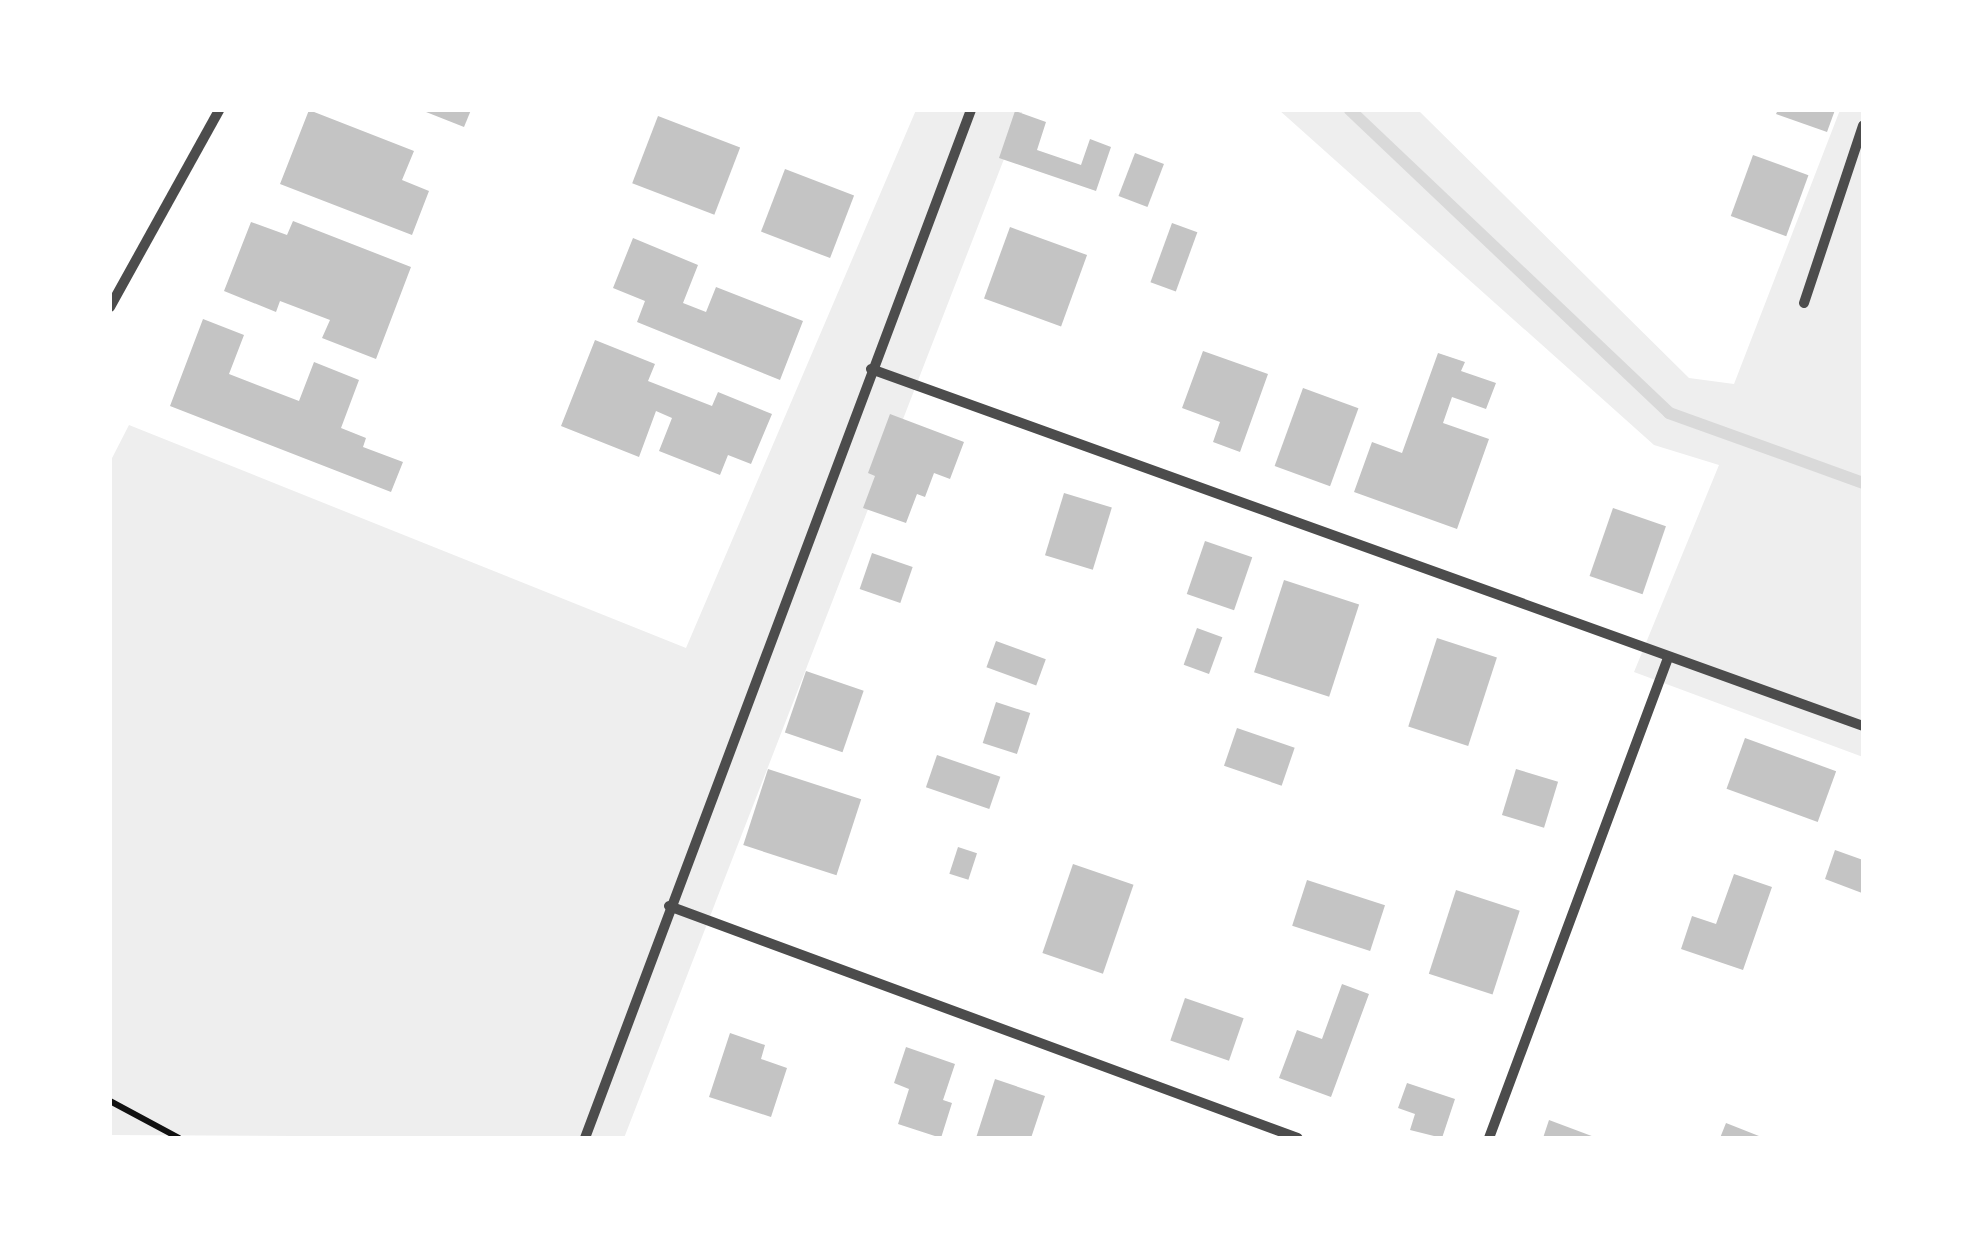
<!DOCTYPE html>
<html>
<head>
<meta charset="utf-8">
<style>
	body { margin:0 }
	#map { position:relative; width:1973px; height:1248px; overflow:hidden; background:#fff; font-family:"Archivo Narrow",sans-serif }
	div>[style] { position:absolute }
	.green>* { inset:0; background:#eee }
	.stream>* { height:12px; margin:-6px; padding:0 6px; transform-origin:6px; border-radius:6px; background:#d9d9d9 }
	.building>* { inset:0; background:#c4c4c4; transform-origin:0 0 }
	.path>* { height:6px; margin:-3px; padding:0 3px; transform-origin:3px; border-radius:3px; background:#111 }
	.minor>* { height:10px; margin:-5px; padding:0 5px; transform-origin:5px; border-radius:5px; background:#4c4c4c }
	span { translate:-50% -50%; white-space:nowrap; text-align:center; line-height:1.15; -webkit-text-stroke:10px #fff; paint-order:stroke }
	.frame { position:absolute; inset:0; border:112px solid #fff; pointer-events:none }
</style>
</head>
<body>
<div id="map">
	<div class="green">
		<i style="clip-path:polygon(916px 110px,1023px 110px,624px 1138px,110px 1135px,110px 462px,129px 425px,686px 648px)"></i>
		<i style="clip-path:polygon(1279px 110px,1418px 110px,1689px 378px,1734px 384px,1840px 110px,1863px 110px,1863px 757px,1634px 672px,1719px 465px,1654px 445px)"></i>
	</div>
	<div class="stream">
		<i style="left:1350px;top:110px;width:440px;rotate:43.5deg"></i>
		<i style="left:1669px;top:413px;width:206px;rotate:19.8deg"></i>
	</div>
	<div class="building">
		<i style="clip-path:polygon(309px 110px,414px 151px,402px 180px,429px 191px,412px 235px,280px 184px)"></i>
		<i style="clip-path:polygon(421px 110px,471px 110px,464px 127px)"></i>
		<i style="clip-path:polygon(1778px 110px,1835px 110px,1827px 132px,1776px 114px)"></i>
		<i style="clip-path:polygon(1015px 111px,1046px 122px,1037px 150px,1081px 165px,1090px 139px,1111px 147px,1096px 191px,999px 158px)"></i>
		<i style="left:658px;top:116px;width:88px;height:72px;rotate:21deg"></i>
		<i style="left:1135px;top:153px;width:31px;height:46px;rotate:21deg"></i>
		<i style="left:1753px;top:155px;width:59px;height:65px;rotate:20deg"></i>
		<i style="left:785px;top:169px;width:74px;height:67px;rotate:21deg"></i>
		<i style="clip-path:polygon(293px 221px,411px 267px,376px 359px,322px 338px,330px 320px,280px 301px,276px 312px,224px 291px,251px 222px,287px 235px)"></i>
		<i style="left:1172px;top:223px;width:27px;height:63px;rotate:20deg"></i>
		<i style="left:1010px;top:227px;width:82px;height:76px;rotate:20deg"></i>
		<i style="clip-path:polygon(633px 238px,698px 265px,683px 303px,706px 312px,716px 287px,803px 321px,780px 380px,637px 322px,645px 301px,613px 288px)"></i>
		<i style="clip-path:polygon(203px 319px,244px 335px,229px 374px,299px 401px,314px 362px,359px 380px,341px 428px,366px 438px,363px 447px,403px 462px,391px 492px,170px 406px)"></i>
		<i style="clip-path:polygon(595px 340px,655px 364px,648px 381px,712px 406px,718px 392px,772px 414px,751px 464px,728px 455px,720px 475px,659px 451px,672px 418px,656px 411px,639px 457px,561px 426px)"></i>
		<i style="clip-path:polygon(1203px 351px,1268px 374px,1240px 452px,1213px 442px,1220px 422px,1182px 408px)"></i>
		<i style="clip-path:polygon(1438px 353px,1465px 362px,1461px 371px,1496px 383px,1486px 409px,1452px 397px,1443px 423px,1489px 439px,1457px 529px,1354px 492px,1372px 442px,1402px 453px)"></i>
		<i style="left:1303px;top:388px;width:59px;height:83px;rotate:20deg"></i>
		<i style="clip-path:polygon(890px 414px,964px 442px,950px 479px,934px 473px,925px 497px,917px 494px,906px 523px,863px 508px,875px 476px,868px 473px)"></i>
		<i style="left:1064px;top:493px;width:50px;height:65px;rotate:17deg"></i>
		<i style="left:1613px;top:508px;width:56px;height:72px;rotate:19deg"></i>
		<i style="left:1205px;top:541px;width:50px;height:56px;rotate:19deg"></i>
		<i style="left:872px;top:553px;width:43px;height:38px;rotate:19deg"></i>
		<i style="left:1284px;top:580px;width:79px;height:97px;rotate:18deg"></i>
		<i style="left:1197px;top:628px;width:27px;height:39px;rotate:20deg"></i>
		<i style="left:1437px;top:638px;width:63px;height:93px;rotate:18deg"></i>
		<i style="left:996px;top:641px;width:53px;height:28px;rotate:20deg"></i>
		<i style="left:806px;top:671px;width:61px;height:65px;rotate:19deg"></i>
		<i style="left:996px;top:702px;width:36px;height:43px;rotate:18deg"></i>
		<i style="left:1237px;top:728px;width:61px;height:40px;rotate:19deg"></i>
		<i style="left:1745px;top:738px;width:97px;height:54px;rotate:20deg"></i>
		<i style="left:937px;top:755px;width:67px;height:34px;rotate:19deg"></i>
		<i style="left:768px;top:769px;width:98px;height:80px;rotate:18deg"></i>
		<i style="left:1516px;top:769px;width:44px;height:48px;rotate:17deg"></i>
		<i style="left:958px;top:847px;width:20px;height:28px;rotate:18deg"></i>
		<i style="clip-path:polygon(1835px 850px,1863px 860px,1862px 893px,1825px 879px)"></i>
		<i style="left:1073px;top:864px;width:64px;height:94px;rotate:19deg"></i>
		<i style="clip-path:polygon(1734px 874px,1772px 887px,1743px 970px,1681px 949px,1692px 916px,1716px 924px)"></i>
		<i style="left:1307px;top:880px;width:82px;height:48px;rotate:18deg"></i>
		<i style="left:1456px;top:890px;width:67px;height:88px;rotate:18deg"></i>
		<i style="clip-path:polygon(1342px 984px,1369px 994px,1331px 1097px,1279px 1078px,1297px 1030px,1322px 1039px)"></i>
		<i style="left:1185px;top:998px;width:62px;height:45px;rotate:19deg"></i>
		<i style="clip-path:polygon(730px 1033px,765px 1045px,761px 1059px,787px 1068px,771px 1117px,709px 1097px)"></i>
		<i style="clip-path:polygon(906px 1047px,955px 1064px,943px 1100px,952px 1103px,941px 1138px,898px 1124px,909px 1089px,894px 1083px)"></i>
		<i style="clip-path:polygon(995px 1079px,1045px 1096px,1031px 1138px,976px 1138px)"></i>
		<i style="clip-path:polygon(1407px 1083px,1455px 1099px,1442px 1138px,1410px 1130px,1415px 1114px,1398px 1108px)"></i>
		<i style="clip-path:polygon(1549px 1120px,1597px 1138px,1543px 1138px)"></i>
		<i style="clip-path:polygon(1726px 1123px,1764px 1138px,1720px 1138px)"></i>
	</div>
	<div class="path">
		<i style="left:110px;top:1101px;width:78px;rotate:28.2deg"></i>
	</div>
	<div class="minor">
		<i style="left:1804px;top:303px;width:187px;rotate:-71.6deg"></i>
		<i style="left:110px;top:307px;width:225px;rotate:-61deg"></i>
		<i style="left:871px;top:369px;width:1054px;rotate:19.79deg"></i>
		<i style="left:669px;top:906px;width:670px;rotate:20.25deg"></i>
		<i style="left:585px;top:1138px;width:1098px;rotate:-69.42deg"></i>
		<i style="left:1489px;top:1138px;width:512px;rotate:-69.55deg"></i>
	</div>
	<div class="frame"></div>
</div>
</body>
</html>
